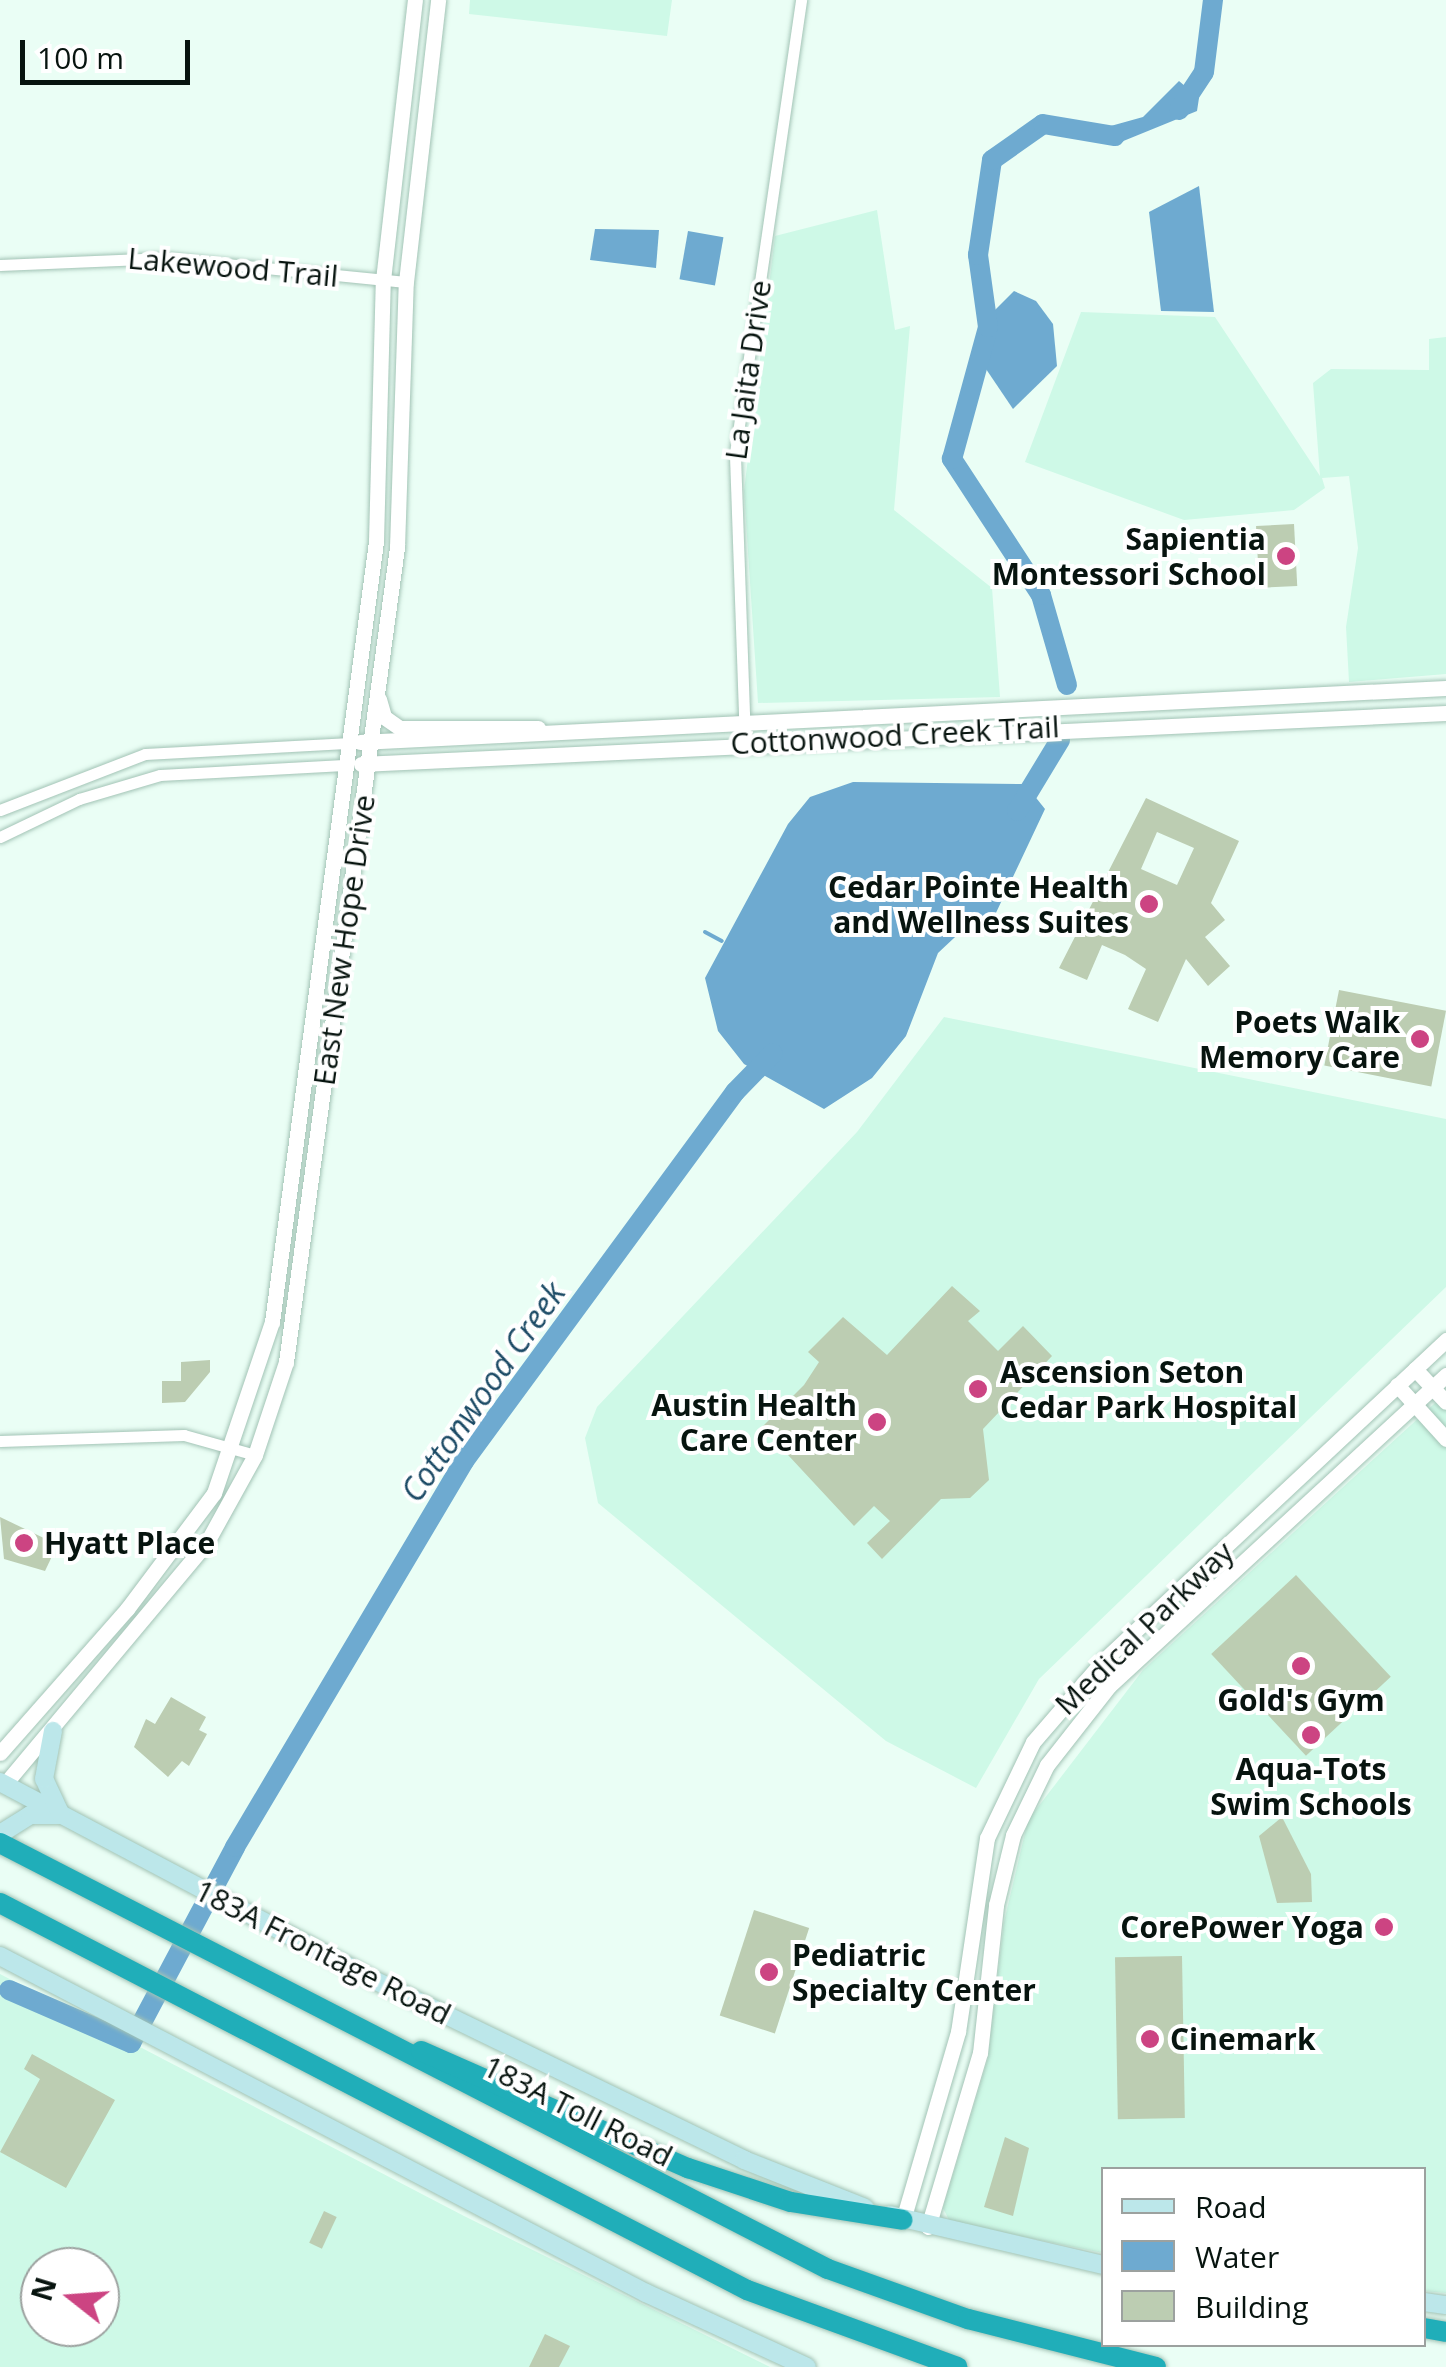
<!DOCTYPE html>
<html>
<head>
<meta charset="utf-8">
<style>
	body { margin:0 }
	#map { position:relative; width:1446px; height:2367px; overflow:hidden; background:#eafef5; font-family:"Open Sans",sans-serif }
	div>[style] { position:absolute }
	.built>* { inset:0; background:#cef9e7 }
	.water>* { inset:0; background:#6eaad0; transform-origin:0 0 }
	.stream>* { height:4px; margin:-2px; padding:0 2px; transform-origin:2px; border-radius:2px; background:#6eaad0 }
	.river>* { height:20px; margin:-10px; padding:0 10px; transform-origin:10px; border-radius:10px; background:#6eaad0 }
	.building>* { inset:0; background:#bccdb2; transform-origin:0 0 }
	.roads { filter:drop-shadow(0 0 2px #a2c3b5) drop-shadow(0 0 2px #a2c3b5) }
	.minor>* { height:11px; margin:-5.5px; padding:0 5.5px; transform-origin:5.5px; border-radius:5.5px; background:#fff }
	.tertiary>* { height:15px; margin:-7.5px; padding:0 7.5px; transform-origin:7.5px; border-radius:7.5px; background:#fff }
	.secondary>* { height:18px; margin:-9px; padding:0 9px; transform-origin:9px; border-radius:9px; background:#bce7ea }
	.motorway>* { height:20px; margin:-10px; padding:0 10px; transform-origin:10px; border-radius:10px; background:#20aeb9 }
	.dots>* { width:28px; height:28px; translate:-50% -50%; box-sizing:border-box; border:5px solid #fff; border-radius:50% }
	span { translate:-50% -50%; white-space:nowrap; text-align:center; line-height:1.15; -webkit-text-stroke:8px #fff; paint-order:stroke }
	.street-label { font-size:30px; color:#07140f }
	.poi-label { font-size:30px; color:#07140f; font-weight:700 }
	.right { translate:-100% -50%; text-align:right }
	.left { translate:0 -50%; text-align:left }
	.water-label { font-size:32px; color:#1b4a65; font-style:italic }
	.legend { position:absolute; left:1101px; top:2167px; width:325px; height:180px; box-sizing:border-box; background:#fff; border:2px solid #9ca19f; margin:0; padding:12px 18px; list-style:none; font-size:30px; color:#07140f }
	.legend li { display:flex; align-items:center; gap:20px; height:50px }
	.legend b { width:50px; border:2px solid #9ca19f }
	.north { position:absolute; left:20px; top:2247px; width:100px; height:100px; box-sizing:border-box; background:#fff; border:2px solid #9ca19f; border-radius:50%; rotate:287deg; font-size:28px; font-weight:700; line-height:40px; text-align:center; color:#07140f }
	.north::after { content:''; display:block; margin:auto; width:35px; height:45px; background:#cc4482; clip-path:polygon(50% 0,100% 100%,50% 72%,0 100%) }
	.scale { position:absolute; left:20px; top:40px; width:170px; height:45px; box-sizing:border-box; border:5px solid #07140f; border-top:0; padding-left:12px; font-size:30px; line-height:35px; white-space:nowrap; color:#07140f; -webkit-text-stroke:8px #fff; paint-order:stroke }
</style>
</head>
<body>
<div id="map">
	<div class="built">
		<i style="clip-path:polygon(470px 0,672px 0,667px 36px,469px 14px)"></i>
		<i style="clip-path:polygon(877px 210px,895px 330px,910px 326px,894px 510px,992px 588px,1000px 697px,758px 703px,744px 491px,775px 236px)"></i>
		<i style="clip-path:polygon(1081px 312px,1215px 317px,1320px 476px,1313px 383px,1331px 369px,1429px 370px,1429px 339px,1446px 337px,1446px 674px,1349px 682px,1346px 627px,1358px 548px,1349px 476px,1322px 478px,1325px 488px,1294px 510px,1184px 520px,1025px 462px)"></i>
		<i style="clip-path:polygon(944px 1017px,1446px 1119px,1446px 1287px,1039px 1679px,976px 1788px,886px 1741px,598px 1503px,585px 1438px,597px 1407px,857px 1132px)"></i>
		<i style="clip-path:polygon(1446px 1393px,1446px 2293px,1424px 2291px,1424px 2170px,1104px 2170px,1103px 2253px,950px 2222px,943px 2208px,988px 2058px,1004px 1922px,1028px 1820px,1143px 1670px)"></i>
		<i style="clip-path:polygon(evenodd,0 1974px,464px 2216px,770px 2367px,0 2367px,0 1974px,40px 2267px,100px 2267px,100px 2327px,40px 2327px,40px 2267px)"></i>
	</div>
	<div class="water">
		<i style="clip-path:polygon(1179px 81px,1199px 98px,1197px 111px,1116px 144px,1082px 134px,1143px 117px)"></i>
		<i style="clip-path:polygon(1199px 186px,1214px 312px,1161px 311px,1149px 212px)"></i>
		<i style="clip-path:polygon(595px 229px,659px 230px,656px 268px,590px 260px)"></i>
		<i style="left:688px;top:231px;width:36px;height:49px;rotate:10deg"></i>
		<i style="clip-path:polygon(1014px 291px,1036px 301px,1053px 324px,1057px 366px,1013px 409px,986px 369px,987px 318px)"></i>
		<i style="clip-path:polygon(853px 782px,1025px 784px,1045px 809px,994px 917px,970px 923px,938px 953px,906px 1036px,872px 1078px,824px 1109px,744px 1064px,718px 1031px,705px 978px,788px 824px,810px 797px)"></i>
	</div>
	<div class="stream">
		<i style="left:705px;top:932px;width:19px;rotate:28deg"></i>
	</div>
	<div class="river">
		<i style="left:1179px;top:110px;width:45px;rotate:-56.7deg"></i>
		<i style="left:1204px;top:72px;width:73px;rotate:-82.9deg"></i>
		<i style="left:1067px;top:685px;width:94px;rotate:-106.1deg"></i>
		<i style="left:1041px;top:595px;width:163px;rotate:-123.2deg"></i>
		<i style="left:952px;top:459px;width:137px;rotate:-74.7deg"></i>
		<i style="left:988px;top:327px;width:73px;rotate:-97.9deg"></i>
		<i style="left:978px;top:255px;width:96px;rotate:-81.6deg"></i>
		<i style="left:992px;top:160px;width:62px;rotate:-35.2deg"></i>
		<i style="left:1043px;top:124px;width:73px;rotate:9.5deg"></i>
		<i style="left:1017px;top:811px;width:83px;rotate:-58.8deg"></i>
		<i style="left:9px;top:1990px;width:133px;rotate:23.5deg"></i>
		<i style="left:131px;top:2043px;width:222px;rotate:-62deg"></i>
		<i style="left:235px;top:1847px;width:449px;rotate:-59.3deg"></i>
		<i style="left:464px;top:1461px;width:458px;rotate:-53.7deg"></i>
		<i style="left:735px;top:1092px;width:54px;rotate:-45.7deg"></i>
	</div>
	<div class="building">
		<i style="left:1294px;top:524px;width:62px;height:38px;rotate:87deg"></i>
		<i style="clip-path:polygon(evenodd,1146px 798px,1239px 841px,1211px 903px,1225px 920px,1205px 937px,1230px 966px,1208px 986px,1186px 959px,1158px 1022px,1128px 1009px,1146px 969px,1125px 955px,1102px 945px,1087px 980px,1059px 968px,1146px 798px,1157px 832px,1194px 848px,1177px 885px,1141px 869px,1157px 832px)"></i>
		<i style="left:1339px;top:990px;width:109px;height:77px;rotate:11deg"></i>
		<i style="clip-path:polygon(952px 1286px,980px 1311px,968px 1321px,998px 1351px,1023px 1326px,1052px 1356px,983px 1429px,989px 1480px,970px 1498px,941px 1499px,882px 1559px,867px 1543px,890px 1521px,874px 1506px,854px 1526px,762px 1427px,804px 1385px,819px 1362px,808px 1352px,843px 1317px,887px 1355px)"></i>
		<i style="clip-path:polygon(210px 1360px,210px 1372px,185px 1402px,162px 1403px,162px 1381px,181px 1381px,181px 1362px)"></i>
		<i style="clip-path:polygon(0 1517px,50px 1541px,55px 1550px,45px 1571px,4px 1559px)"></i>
		<i style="left:1296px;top:1575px;width:139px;height:116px;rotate:47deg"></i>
		<i style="clip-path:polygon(171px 1697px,206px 1717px,199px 1730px,207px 1734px,189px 1766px,182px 1761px,168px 1777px,134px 1747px,146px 1719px,155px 1724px)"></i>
		<i style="clip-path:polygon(1282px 1817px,1311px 1874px,1312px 1902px,1277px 1903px,1259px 1836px)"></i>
		<i style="left:754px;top:1910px;width:58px;height:111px;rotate:18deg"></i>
		<i style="left:1182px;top:1956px;width:162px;height:67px;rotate:89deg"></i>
		<i style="clip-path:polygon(32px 2054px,115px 2100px,66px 2188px,0 2152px,40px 2079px,24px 2069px)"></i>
		<i style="clip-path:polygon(1005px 2137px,1029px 2148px,1013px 2216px,984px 2207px)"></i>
		<i style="left:324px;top:2211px;width:14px;height:35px;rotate:25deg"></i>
		<i style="clip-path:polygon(545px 2334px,570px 2346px,559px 2367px,529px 2367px)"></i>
	</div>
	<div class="roads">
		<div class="minor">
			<i style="left:0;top:265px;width:166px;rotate:-2.4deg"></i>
			<i style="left:166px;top:258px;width:241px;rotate:5.7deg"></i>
			<i style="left:745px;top:742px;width:289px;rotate:-92deg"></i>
			<i style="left:735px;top:453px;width:458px;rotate:-81.7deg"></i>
			<i style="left:0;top:810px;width:155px;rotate:-21.1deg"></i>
			<i style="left:145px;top:754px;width:201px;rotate:-3.1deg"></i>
			<i style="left:0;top:837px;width:88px;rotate:-25.7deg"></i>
			<i style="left:79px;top:799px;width:84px;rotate:-16.5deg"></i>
			<i style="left:160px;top:775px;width:184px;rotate:-3.1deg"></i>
			<i style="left:0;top:1441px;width:184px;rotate:-1.9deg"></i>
			<i style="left:184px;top:1435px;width:74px;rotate:15.7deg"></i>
		</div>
		<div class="tertiary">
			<i style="left:379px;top:699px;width:19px;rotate:74deg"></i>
			<i style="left:384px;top:717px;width:19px;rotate:35deg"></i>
			<i style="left:400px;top:728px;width:138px"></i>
			<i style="left:360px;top:742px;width:1087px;rotate:-2.85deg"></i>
			<i style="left:361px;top:764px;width:1086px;rotate:-2.69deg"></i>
			<i style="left:1415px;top:1369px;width:45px;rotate:46.8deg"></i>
			<i style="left:1397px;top:1385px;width:73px;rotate:47.8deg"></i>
			<i style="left:0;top:1753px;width:192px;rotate:-48.6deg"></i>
			<i style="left:127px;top:1609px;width:145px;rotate:-53.1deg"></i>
			<i style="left:214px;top:1493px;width:181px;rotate:-71.3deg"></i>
			<i style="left:272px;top:1322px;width:788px;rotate:-82.41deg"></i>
			<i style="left:376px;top:541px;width:261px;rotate:-88.5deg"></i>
			<i style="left:383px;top:280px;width:282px;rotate:-83.5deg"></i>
			<i style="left:4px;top:1785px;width:317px;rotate:-50.1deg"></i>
			<i style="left:207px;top:1542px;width:99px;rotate:-61.1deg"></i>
			<i style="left:255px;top:1455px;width:98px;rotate:-71.6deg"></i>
			<i style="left:286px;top:1362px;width:823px;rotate:-82.24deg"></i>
			<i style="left:397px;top:547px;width:265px;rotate:-88.1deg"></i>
			<i style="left:406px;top:282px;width:284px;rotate:-83.5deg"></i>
			<i style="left:903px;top:2220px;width:196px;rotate:-73.7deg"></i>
			<i style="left:958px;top:2032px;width:196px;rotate:-81.5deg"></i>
			<i style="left:987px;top:1838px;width:106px;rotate:-64.4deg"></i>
			<i style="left:1033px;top:1742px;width:107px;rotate:-49.2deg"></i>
			<i style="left:1103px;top:1661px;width:470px;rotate:-43.1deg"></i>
			<i style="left:928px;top:2227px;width:182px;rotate:-73.4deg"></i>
			<i style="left:980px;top:2053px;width:149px;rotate:-83.8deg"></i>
			<i style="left:996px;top:1905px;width:72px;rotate:-76.3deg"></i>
			<i style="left:1013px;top:1835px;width:78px;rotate:-64.1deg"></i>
			<i style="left:1047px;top:1765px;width:100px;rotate:-51.9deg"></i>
			<i style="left:1109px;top:1686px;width:459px;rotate:-42.7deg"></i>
		</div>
		<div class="secondary">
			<i style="left:0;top:1782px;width:421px;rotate:27.9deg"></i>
			<i style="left:372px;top:1979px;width:414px;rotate:25.9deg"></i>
			<i style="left:744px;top:2160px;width:130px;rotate:21.6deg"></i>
			<i style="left:0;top:1834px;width:36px;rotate:-32deg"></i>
			<i style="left:30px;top:1815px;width:31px"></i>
			<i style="left:61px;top:1815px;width:40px;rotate:-115deg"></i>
			<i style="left:44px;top:1779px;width:49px;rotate:-79.4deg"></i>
			<i style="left:0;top:1956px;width:729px;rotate:27.55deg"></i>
			<i style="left:646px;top:2293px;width:177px;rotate:24.7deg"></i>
			<i style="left:890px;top:2215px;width:220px;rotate:13.2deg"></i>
			<i style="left:1424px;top:2302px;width:22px;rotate:8deg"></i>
		</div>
		<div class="motorway">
			<i style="left:0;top:1843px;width:931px;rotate:27.23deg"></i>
			<i style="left:828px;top:2269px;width:149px;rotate:19.7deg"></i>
			<i style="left:968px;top:2319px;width:194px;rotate:14.3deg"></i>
			<i style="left:0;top:1903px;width:841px;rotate:27.39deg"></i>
			<i style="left:747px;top:2290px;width:224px;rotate:20.1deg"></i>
			<i style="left:421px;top:2051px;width:292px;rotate:23.7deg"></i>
			<i style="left:688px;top:2168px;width:108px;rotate:18.3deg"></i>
			<i style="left:791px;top:2202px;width:113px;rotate:9.1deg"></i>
			<i style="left:1424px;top:2328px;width:22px;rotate:10deg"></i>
		</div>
	</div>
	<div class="dots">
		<i style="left:1286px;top:556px;background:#cc4482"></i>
		<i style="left:1149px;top:904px;background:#cc4482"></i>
		<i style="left:1420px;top:1039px;background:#cc4482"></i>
		<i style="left:978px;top:1389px;background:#cc4482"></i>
		<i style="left:877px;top:1422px;background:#cc4482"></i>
		<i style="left:24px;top:1543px;background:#cc4482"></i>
		<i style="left:1301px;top:1666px;background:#cc4482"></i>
		<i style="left:1311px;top:1735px;background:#cc4482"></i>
		<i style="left:1384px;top:1927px;background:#cc4482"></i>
		<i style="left:769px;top:1972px;background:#cc4482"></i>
		<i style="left:1150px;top:2039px;background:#cc4482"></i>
	</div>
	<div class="street-label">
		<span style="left:233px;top:267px;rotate:5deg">Lakewood Trail</span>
		<span style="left:748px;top:370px;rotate:-82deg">La Jaita Drive</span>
		<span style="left:895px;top:735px;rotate:-3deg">Cottonwood Creek Trail</span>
		<span style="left:344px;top:940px;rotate:-82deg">East New Hope Drive</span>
		<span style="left:1144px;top:1628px;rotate:-44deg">Medical Parkway</span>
		<span style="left:323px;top:1952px;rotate:27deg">183A Frontage Road</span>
		<span style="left:578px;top:2111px;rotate:27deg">183A Toll Road</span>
	</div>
	<div class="poi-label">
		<span class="right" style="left:1266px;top:556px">Sapientia<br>Montessori School</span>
		<span class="right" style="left:1129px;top:904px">Cedar Pointe Health<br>and Wellness Suites</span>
		<span class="right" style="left:1400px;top:1039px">Poets Walk<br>Memory Care</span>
		<span class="left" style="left:1000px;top:1389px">Ascension Seton<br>Cedar Park Hospital</span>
		<span class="right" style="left:857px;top:1422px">Austin Health<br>Care Center</span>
		<span class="left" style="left:44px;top:1543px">Hyatt Place</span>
		<span style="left:1301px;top:1700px">Gold's Gym</span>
		<span style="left:1311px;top:1786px">Aqua-Tots<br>Swim Schools</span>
		<span class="right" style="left:1364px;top:1927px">CorePower Yoga</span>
		<span class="left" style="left:792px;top:1972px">Pediatric<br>Specialty Center</span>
		<span class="left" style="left:1170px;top:2039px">Cinemark</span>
	</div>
	<div class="water-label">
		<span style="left:483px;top:1392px;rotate:-55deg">Cottonwood Creek</span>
	</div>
	<ul class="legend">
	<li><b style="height:12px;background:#bce7ea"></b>Road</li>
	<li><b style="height:28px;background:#6eaad0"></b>Water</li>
	<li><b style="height:28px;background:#bccdb2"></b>Building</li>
	</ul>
	<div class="north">N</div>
	<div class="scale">100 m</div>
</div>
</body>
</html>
